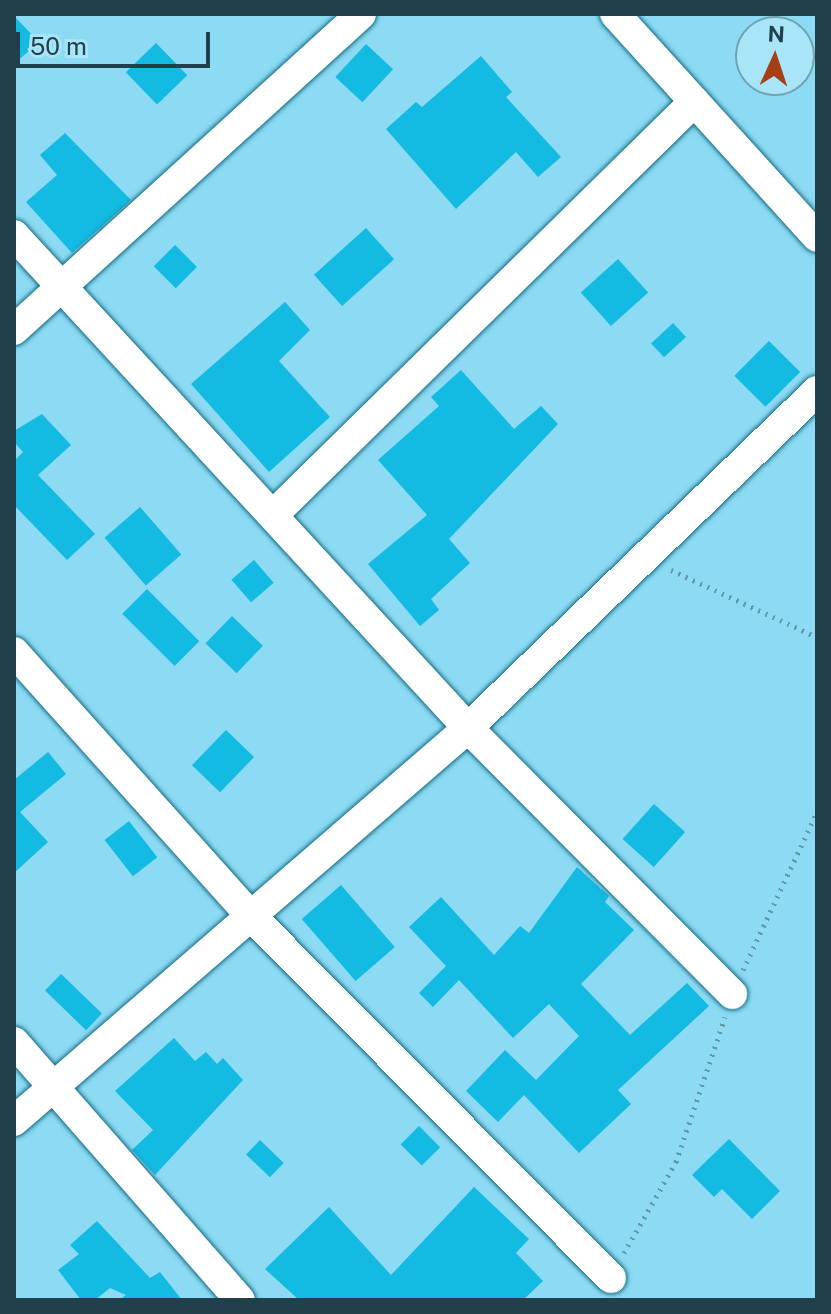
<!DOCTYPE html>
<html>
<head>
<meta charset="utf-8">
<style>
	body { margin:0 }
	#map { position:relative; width:831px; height:1314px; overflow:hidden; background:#8cdaf3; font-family:"Public Sans",sans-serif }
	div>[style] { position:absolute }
	.building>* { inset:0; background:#13bae2; transform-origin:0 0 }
	.path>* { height:5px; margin-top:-2.5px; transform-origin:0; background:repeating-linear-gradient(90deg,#5f9aac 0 2px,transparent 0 8px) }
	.roads { filter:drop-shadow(0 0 2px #126b82) drop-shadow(0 0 2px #126b82) }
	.minor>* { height:30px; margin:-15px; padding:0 15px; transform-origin:15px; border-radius:15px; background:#fff }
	span { translate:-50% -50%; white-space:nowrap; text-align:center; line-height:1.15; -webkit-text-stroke:8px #a8e5f9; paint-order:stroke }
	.frame { position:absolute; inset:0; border:16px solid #20414b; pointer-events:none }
	.north { position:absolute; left:735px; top:16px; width:80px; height:80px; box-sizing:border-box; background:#a8e5f9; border:2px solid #72a3b3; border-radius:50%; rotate:3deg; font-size:22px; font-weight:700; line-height:32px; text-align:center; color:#20414b }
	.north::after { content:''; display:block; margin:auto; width:28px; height:36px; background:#a53f14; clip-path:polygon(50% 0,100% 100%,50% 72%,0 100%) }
	.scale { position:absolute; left:16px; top:32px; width:194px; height:36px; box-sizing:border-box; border:4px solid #20414b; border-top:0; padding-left:10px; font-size:24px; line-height:28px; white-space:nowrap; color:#20414b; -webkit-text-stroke:6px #a8e5f9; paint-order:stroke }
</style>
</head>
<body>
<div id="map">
	<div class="building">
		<i style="clip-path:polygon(14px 16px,39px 42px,14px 64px)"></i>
		<i style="left:156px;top:43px;width:45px;height:42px;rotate:46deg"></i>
		<i style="left:366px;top:44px;width:37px;height:45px;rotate:43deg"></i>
		<i style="clip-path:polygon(481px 56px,512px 92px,506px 97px,561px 157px,538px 177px,516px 152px,456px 209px,386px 129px,416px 102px,422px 107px)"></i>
		<i style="clip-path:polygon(65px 133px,131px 200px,72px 253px,26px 202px,57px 175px,40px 155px)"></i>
		<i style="left:366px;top:228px;width:42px;height:70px;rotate:48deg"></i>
		<i style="left:175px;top:245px;width:31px;height:30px;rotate:45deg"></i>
		<i style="left:618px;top:259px;width:45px;height:50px;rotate:48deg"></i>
		<i style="clip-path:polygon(285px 302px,310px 330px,279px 361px,330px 417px,269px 472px,191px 384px)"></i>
		<i style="left:673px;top:323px;width:19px;height:30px;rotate:47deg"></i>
		<i style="left:769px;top:341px;width:44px;height:49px;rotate:45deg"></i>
		<i style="clip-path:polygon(461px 370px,514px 429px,541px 406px,558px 424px,449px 539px,470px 563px,431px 599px,439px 610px,420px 626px,368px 564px,427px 515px,378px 460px,439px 406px,431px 397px)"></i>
		<i style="clip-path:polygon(42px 414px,71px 445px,38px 475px,95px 534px,67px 560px,14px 505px,14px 461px,23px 452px,14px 442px,14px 431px)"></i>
		<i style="left:140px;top:507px;width:63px;height:47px;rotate:49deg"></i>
		<i style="left:254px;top:560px;width:30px;height:30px;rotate:49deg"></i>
		<i style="left:147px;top:589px;width:74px;height:35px;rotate:45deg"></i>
		<i style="left:232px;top:616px;width:43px;height:38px;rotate:44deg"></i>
		<i style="left:226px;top:730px;width:39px;height:49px;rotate:44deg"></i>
		<i style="clip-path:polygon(48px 752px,66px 774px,20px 812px,48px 842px,14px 873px,14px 780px)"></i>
		<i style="left:654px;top:804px;width:42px;height:47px;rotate:42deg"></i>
		<i style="left:129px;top:821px;width:46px;height:31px;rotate:52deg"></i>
		<i style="clip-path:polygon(577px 867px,609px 896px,605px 902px,634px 930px,581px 984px,630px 1035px,687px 983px,709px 1006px,618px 1090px,631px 1104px,579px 1153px,524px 1095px,498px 1122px,466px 1091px,505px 1050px,536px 1080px,579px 1036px,549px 1004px,513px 1038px,459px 980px,433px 1007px,419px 993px,446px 966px,409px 927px,441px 897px,494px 955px,520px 926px,529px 933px)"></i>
		<i style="left:341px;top:885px;width:82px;height:52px;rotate:49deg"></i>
		<i style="left:61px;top:974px;width:57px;height:23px;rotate:44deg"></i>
		<i style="clip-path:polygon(174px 1038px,195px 1061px,206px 1052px,217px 1064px,223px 1058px,243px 1080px,155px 1175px,132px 1150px,153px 1130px,115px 1091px)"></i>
		<i style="left:419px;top:1126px;width:30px;height:26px;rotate:45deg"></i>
		<i style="clip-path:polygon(729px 1139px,780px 1191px,752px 1219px,722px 1189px,714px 1197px,692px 1175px)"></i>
		<i style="left:260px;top:1140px;width:33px;height:20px;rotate:44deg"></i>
		<i style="clip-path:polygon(474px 1187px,529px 1239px,516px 1253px,543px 1281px,523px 1300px,299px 1300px,265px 1269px,329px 1207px,391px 1275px)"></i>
		<i style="clip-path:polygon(97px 1221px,150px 1278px,160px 1272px,182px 1300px,119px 1300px,126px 1295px,110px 1288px,95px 1300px,81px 1300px,58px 1270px,79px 1254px,70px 1245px)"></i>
	</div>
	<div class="path">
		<i style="left:671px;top:570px;width:161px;rotate:24.7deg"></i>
		<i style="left:743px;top:970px;width:174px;rotate:-64.9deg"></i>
		<i style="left:624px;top:1253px;width:105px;rotate:-60.3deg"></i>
		<i style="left:676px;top:1162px;width:153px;rotate:-71.3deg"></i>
	</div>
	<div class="roads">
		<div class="minor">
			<i style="left:615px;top:14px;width:301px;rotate:47.8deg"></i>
			<i style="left:14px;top:235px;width:670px;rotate:47.36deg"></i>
			<i style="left:468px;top:728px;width:375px;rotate:45.2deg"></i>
			<i style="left:14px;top:330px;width:469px;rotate:-42.3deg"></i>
			<i style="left:273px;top:515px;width:590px;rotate:-44.45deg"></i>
			<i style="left:14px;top:652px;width:353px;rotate:48.1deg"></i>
			<i style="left:250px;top:915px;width:512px;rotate:45.16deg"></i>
			<i style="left:14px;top:1042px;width:343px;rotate:48.8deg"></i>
			<i style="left:14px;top:1121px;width:600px;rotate:-40.88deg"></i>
			<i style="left:468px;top:728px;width:485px;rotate:-44deg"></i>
		</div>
	</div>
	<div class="frame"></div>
	<div class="north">N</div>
	<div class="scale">50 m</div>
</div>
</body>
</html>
